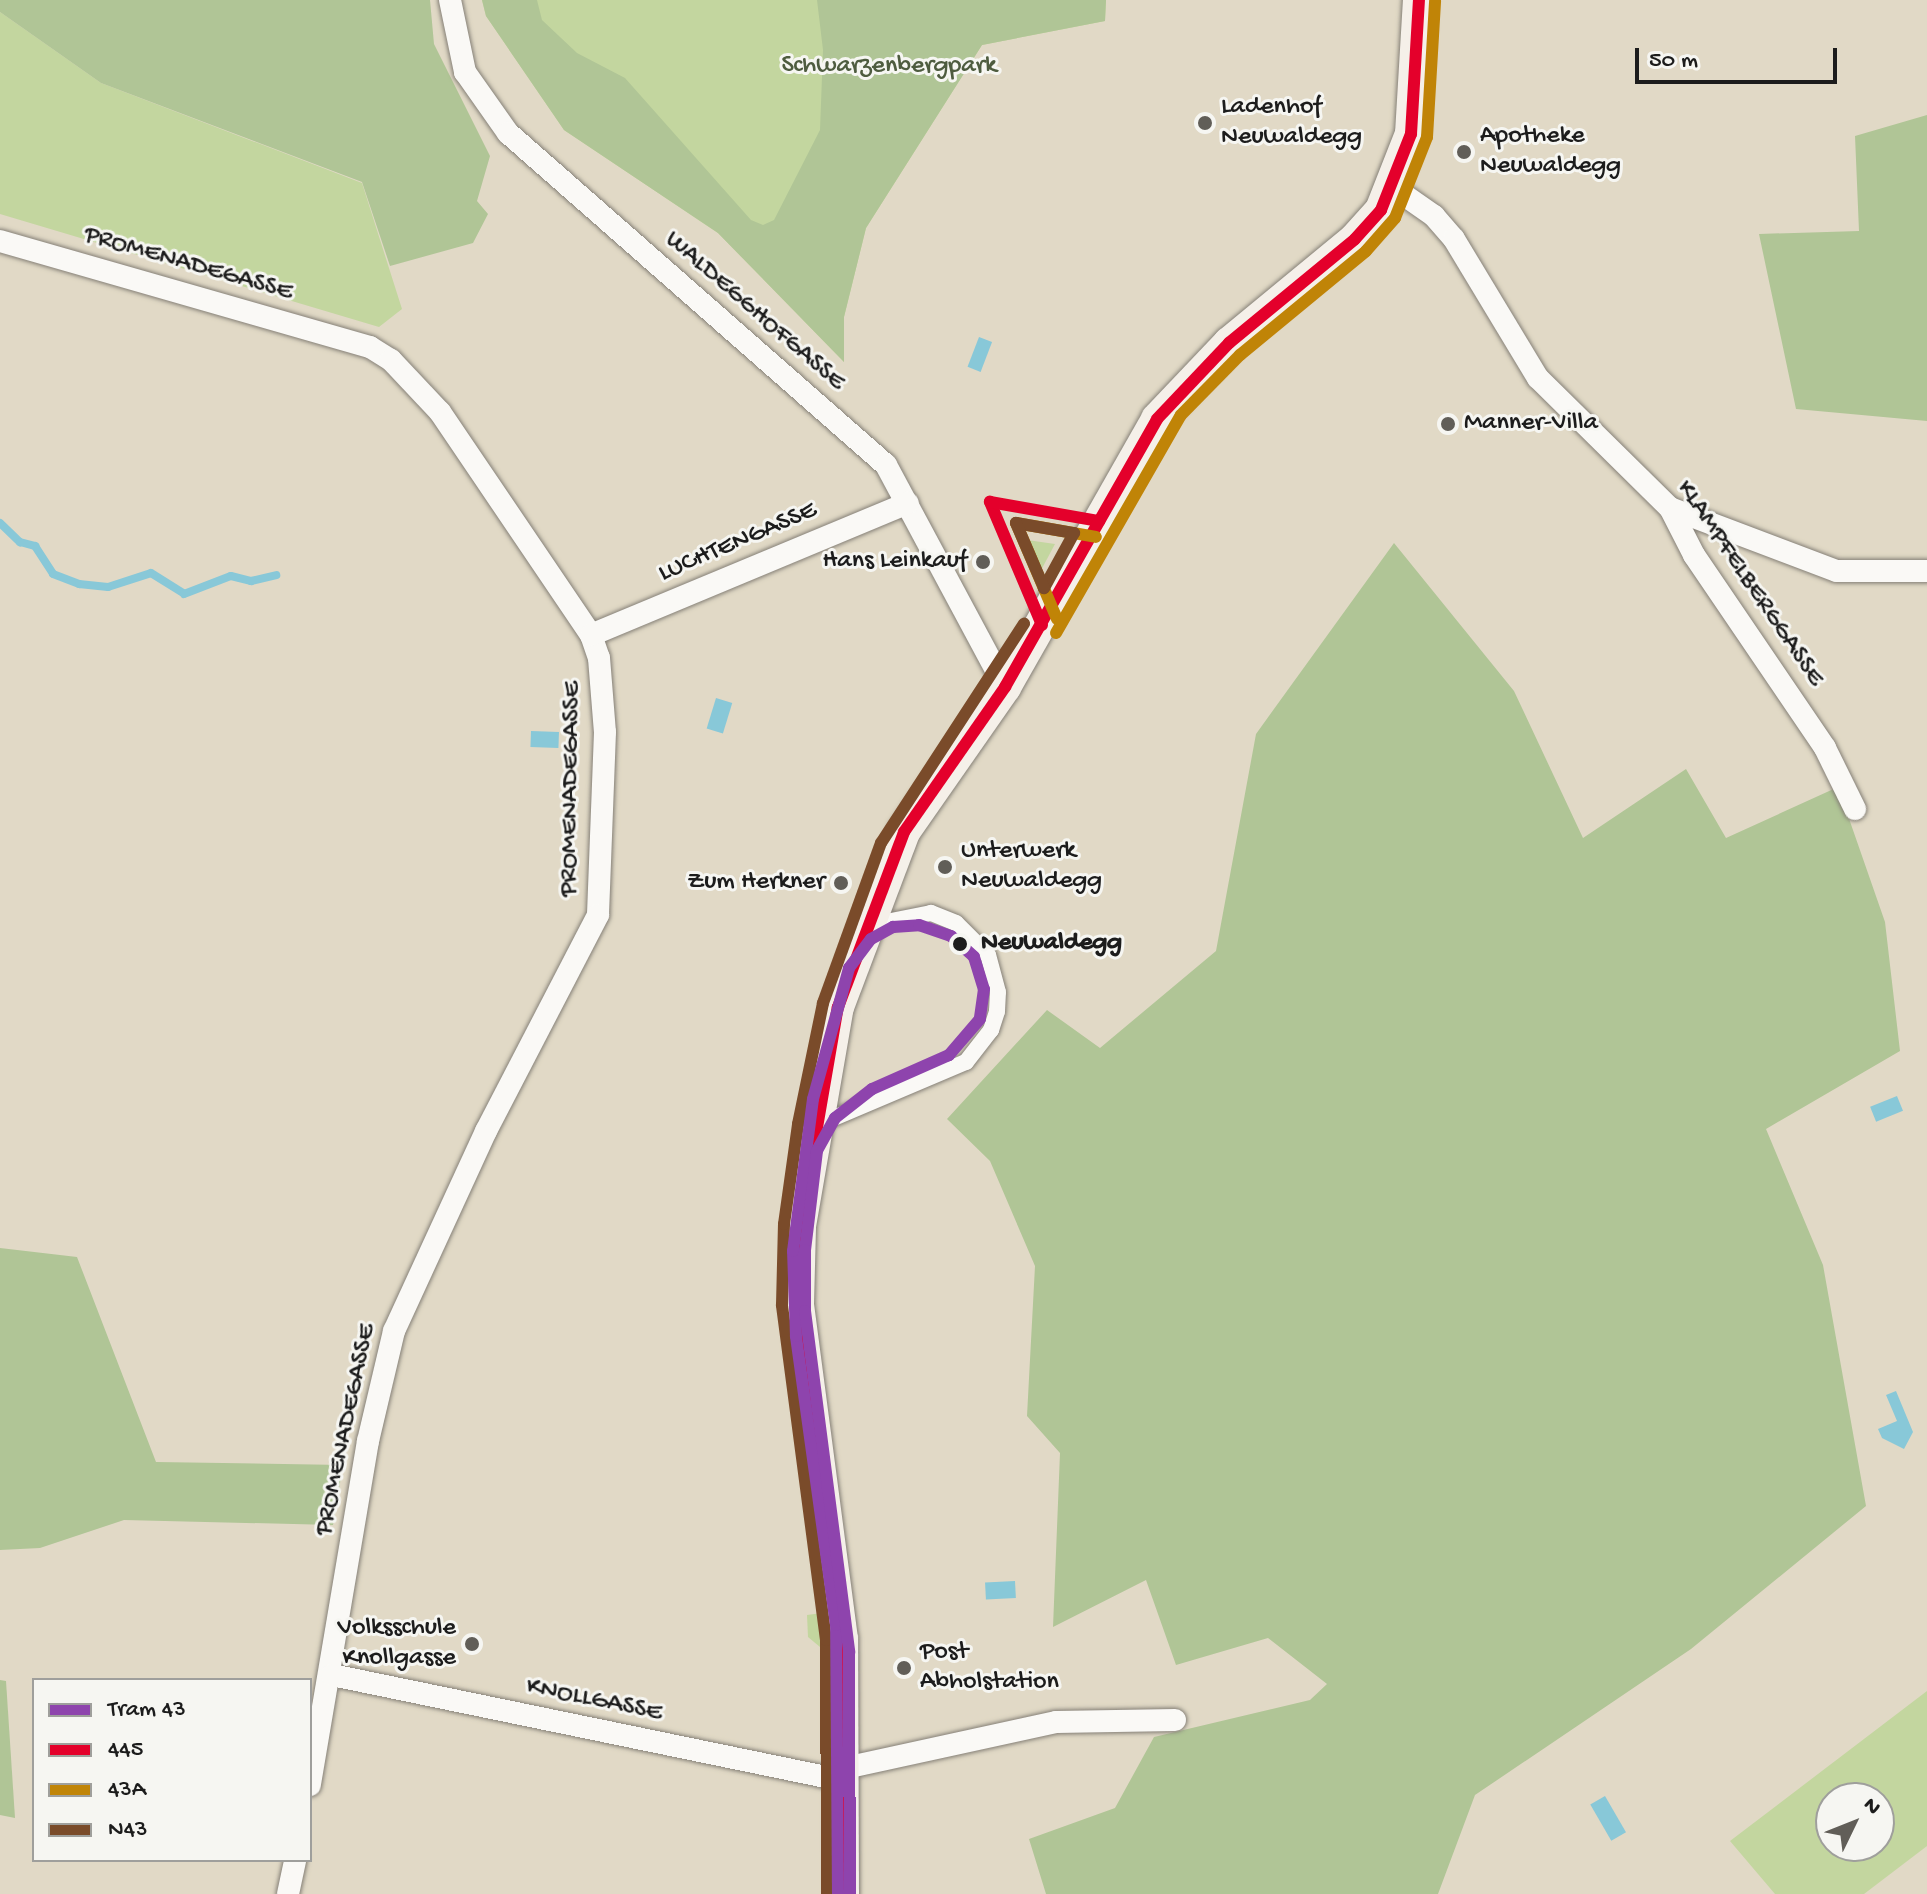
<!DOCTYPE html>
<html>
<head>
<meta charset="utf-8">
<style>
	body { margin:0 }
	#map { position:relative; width:1927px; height:1894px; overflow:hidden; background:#e1d9c6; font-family:"Gochi Hand",sans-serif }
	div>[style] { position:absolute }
	.green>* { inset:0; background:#c3d69f }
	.forest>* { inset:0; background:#b0c596 }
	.water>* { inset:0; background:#88c8d8; transform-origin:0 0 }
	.stream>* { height:8px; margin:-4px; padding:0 4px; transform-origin:4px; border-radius:4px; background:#88c8d8 }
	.roads { filter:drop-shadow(0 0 2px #858077) drop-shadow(0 0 2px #858077) }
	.pedestrian>* { height:16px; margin:-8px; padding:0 8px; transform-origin:8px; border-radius:8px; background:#faf9f6 }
	.minor>* { height:22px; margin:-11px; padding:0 11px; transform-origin:11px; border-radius:11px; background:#faf9f6 }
	.secondary>* { height:32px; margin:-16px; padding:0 16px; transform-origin:16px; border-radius:16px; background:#f5f0e9 }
	.bus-1>* { height:12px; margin:-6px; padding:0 6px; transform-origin:6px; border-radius:6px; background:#e4002b }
	.bus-2>* { height:12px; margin:-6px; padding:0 6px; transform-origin:6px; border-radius:6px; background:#c08407 }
	.bus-3>* { height:12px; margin:-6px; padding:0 6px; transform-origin:6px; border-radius:6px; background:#7a4b2a }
	.tram-1>* { height:12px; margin:-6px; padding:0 6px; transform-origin:6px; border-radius:6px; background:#8e44ad }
	.dots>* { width:22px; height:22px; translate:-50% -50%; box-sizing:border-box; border:4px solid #f6f6f2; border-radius:50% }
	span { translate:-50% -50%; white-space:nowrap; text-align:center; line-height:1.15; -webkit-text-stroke:6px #f6f6f2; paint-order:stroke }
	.park-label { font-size:26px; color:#4e5c3f }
	.poi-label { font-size:26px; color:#1c1c1c }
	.left { translate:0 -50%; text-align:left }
	.right { translate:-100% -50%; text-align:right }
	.street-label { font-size:26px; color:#1c1c1c }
	.stop-label { font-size:26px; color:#1c1c1c; font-weight:700 }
	.legend { position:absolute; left:32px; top:1678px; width:280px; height:184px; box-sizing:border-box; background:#f6f6f2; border:2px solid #9f9f9c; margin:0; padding:10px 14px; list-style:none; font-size:24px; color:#1c1c1c }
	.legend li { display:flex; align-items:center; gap:16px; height:40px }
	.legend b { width:40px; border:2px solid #9f9f9c }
	.north { position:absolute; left:1815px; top:1782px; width:80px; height:80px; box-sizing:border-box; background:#f6f6f2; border:2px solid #9f9f9c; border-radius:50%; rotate:47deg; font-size:22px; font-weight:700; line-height:32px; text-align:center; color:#1c1c1c }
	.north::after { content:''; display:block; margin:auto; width:28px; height:36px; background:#615e58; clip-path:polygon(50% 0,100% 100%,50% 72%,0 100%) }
	.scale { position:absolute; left:1635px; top:48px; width:202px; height:36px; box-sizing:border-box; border:4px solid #1c1c1c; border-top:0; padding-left:10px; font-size:24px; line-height:28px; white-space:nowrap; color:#1c1c1c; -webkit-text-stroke:6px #f6f6f2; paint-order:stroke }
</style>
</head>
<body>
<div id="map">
	<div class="green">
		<i style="clip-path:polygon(482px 0,1106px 0,1105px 21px,982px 45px,866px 228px,844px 317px,844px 362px,718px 233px,564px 130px,486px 16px)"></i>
		<i style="clip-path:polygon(0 12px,101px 83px,362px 183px,402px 309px,379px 327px,0 214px)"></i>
		<i style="clip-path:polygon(1027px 540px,1055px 544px,1039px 574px)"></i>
		<i style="clip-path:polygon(822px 1613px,826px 1652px,808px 1637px,807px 1615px)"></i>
		<i style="clip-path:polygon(evenodd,1927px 1691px,1927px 1846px,1864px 1894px,1775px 1894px,1730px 1841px,1927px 1691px,1831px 1798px,1879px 1798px,1879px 1846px,1831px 1846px,1831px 1798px)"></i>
	</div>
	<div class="forest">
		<i style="clip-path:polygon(0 0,430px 0,434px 44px,490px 156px,477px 201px,488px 214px,473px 243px,390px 266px,362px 182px,101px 83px,0 12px)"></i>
		<i style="clip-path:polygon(482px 0,537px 0,542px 20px,577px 53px,625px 78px,751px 220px,763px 225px,774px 220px,820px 130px,823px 50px,817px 0,1106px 0,1105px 21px,982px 45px,866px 228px,844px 317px,844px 362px,718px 233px,564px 130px,486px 16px)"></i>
		<i style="clip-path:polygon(1927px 115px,1927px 421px,1796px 409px,1759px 234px,1859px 231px,1855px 136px)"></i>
		<i style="clip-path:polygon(1394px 543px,1514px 691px,1583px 838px,1686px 769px,1726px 838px,1838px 787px,1885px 922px,1900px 1051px,1766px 1129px,1823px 1265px,1866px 1506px,1691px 1649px,1475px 1795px,1438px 1894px,1046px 1894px,1029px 1839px,1115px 1808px,1154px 1737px,1310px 1700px,1327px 1684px,1268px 1638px,1176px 1665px,1146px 1580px,1053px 1627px,1060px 1453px,1027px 1416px,1035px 1266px,990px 1161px,947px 1119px,1047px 1010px,1100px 1048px,1216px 951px,1256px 734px)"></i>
		<i style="clip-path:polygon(0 1248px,77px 1257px,156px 1462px,343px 1465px,333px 1525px,124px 1520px,40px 1548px,0 1550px)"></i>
		<i style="clip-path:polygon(0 1680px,6px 1681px,15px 1818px,0 1815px)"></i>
	</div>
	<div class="water">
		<i style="left:979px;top:337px;width:14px;height:32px;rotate:21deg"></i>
		<i style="left:716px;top:698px;width:17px;height:32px;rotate:17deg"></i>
		<i style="left:531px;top:731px;width:28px;height:16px;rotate:2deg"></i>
		<i style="left:1897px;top:1096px;width:16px;height:29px;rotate:68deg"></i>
		<i style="clip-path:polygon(1896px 1391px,1913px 1432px,1904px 1449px,1882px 1438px,1878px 1429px,1897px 1421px,1886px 1395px)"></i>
		<i style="left:1015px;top:1581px;width:17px;height:30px;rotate:87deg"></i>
		<i style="left:1605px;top:1796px;width:42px;height:17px;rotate:60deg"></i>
	</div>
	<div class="stream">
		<i style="left:0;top:523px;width:28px;rotate:44deg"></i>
		<i style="left:20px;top:542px;width:16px;rotate:15deg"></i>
		<i style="left:35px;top:546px;width:33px;rotate:57deg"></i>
		<i style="left:53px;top:574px;width:28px;rotate:21deg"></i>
		<i style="left:79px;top:584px;width:29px;rotate:6deg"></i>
		<i style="left:108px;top:587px;width:45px;rotate:-18deg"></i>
		<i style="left:151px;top:573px;width:39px;rotate:32deg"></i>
		<i style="left:184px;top:594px;width:50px;rotate:-21deg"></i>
		<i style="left:231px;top:576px;width:21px;rotate:14deg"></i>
		<i style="left:251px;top:581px;width:26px;rotate:-13deg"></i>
	</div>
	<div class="roads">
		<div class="pedestrian">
			<i style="left:815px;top:1126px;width:164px;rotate:-23deg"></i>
			<i style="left:966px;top:1062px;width:41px;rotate:-52deg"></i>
			<i style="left:991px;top:1030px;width:20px;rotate:-72deg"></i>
			<i style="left:997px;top:1011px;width:19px;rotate:-87deg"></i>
			<i style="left:998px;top:992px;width:38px;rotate:-105deg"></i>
			<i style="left:988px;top:955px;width:45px;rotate:-135deg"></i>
			<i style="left:956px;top:923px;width:27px;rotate:-158deg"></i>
			<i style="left:931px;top:913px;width:65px;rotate:168.5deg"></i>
		</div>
		<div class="minor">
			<i style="left:450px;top:0;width:74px;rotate:78.2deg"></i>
			<i style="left:465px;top:72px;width:75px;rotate:54.8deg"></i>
			<i style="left:508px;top:133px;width:503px;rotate:41.29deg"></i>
			<i style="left:886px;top:465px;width:252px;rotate:61.8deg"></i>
			<i style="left:1394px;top:188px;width:49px;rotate:35deg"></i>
			<i style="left:1434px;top:216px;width:30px;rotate:49deg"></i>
			<i style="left:1454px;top:239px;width:162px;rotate:58.9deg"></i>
			<i style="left:1538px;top:378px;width:185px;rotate:44.6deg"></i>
			<i style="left:1670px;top:508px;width:53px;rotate:62.9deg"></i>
			<i style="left:1694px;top:555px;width:233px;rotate:55.8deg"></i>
			<i style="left:1825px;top:748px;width:68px;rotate:63.8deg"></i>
			<i style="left:0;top:241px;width:385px;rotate:16deg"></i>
			<i style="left:370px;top:347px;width:25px;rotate:32deg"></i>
			<i style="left:391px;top:360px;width:71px;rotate:46.7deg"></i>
			<i style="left:440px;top:412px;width:269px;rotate:55.9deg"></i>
			<i style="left:591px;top:635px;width:24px;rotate:71deg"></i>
			<i style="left:599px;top:658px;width:74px;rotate:85.4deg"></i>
			<i style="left:605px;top:732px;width:183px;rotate:92.2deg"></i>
			<i style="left:598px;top:915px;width:243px;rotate:117.4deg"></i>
			<i style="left:486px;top:1131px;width:220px;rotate:114.7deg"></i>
			<i style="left:394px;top:1331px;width:113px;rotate:103.3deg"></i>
			<i style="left:368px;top:1441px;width:349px;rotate:99.6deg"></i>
			<i style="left:1670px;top:508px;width:178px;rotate:20.7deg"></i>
			<i style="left:1837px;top:571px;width:90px"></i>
			<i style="left:591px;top:635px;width:343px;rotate:-22.6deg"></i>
			<i style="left:332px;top:1675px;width:524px;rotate:11.67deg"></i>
			<i style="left:845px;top:1768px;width:216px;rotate:-12.3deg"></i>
			<i style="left:1056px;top:1722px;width:119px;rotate:-1deg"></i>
			<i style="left:288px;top:1894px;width:35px;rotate:-78deg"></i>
		</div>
		<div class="secondary">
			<i style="left:843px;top:1894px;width:255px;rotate:-90.2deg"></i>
			<i style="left:842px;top:1639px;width:338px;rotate:-97.5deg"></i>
			<i style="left:798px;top:1304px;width:78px;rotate:-88.5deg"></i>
			<i style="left:800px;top:1226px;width:222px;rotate:-80.2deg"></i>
			<i style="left:838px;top:1007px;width:187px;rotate:-69.3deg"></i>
			<i style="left:904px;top:832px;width:177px;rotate:-55.1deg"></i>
			<i style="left:1005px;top:687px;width:308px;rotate:-60.4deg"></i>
			<i style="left:1157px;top:419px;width:105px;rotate:-46.5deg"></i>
			<i style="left:1229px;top:343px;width:163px;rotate:-39.5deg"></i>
			<i style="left:1355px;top:239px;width:39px;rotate:-48deg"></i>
			<i style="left:1381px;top:210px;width:82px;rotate:-68.5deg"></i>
			<i style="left:1411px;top:134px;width:134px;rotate:-86.6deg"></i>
		</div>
	</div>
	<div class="bus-1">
		<i style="left:1042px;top:625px;width:134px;rotate:-112.9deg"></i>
		<i style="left:990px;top:502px;width:111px;rotate:9.9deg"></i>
		<i style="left:843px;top:1894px;width:255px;rotate:-90.2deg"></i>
		<i style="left:842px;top:1639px;width:338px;rotate:-97.5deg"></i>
		<i style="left:798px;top:1304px;width:78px;rotate:-88.5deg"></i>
		<i style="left:800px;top:1226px;width:222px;rotate:-80.2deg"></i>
		<i style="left:838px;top:1007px;width:187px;rotate:-69.3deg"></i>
		<i style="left:904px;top:832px;width:177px;rotate:-55.1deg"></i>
		<i style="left:1005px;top:687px;width:308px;rotate:-60.4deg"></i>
		<i style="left:1157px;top:419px;width:105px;rotate:-46.5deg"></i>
		<i style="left:1229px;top:343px;width:163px;rotate:-39.5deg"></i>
		<i style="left:1355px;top:239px;width:39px;rotate:-48deg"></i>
		<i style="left:1381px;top:210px;width:82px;rotate:-68.5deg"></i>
		<i style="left:1411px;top:134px;width:134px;rotate:-86.6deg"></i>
	</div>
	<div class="bus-2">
		<i style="left:1057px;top:619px;width:104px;rotate:-113.1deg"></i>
		<i style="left:1016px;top:523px;width:81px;rotate:9.9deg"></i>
		<i style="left:1056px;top:633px;width:251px;rotate:-60.2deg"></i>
		<i style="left:1181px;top:415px;width:84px;rotate:-45.5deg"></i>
		<i style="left:1240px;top:355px;width:163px;rotate:-39.5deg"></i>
		<i style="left:1366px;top:251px;width:44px;rotate:-48.7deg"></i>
		<i style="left:1395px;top:218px;width:87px;rotate:-68.4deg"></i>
		<i style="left:1427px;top:137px;width:136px;rotate:-86.6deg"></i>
	</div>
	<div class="bus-3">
		<i style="left:1016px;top:523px;width:59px;rotate:9.8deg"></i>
		<i style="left:1074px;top:533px;width:63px;rotate:118.6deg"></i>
		<i style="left:1044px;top:588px;width:71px;rotate:-113.3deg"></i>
		<i style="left:827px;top:1894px;width:254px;rotate:-90.2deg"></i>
		<i style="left:826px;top:1640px;width:338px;rotate:-97.5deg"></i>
		<i style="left:782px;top:1305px;width:81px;rotate:-88.6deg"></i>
		<i style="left:784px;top:1224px;width:101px;rotate:-82deg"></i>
		<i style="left:798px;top:1124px;width:124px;rotate:-78.3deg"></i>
		<i style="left:823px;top:1003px;width:170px;rotate:-70.1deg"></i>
		<i style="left:881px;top:843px;width:262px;rotate:-56.9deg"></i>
	</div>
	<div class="tram-1">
		<i style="left:838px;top:1894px;width:269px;rotate:-90.4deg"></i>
		<i style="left:836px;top:1625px;width:292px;rotate:-97.9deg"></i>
		<i style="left:796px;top:1336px;width:85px;rotate:-92deg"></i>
		<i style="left:793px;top:1251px;width:153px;rotate:-82.5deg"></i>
		<i style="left:813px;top:1099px;width:136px;rotate:-74.6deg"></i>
		<i style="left:849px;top:968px;width:36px;rotate:-53deg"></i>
		<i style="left:871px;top:939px;width:25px;rotate:-29deg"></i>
		<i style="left:893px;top:927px;width:26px;rotate:-4deg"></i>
		<i style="left:919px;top:925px;width:34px;rotate:19deg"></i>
		<i style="left:951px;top:936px;width:31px;rotate:42deg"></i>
		<i style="left:974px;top:957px;width:34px;rotate:73deg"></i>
		<i style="left:984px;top:989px;width:30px;rotate:98deg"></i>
		<i style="left:980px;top:1019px;width:48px;rotate:130.7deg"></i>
		<i style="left:949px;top:1055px;width:84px;rotate:156.2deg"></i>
		<i style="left:872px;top:1089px;width:47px;rotate:141.9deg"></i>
		<i style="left:835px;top:1118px;width:38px;rotate:119deg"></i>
		<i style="left:817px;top:1151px;width:100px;rotate:96.9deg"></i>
		<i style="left:805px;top:1250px;width:61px;rotate:90deg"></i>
		<i style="left:805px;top:1311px;width:344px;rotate:82.6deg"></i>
		<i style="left:849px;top:1652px;width:242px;rotate:89.8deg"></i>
	</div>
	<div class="dots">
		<i style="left:1205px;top:123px;background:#615e58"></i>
		<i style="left:1464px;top:152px;background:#615e58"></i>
		<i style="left:1448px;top:424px;background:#615e58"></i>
		<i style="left:983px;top:562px;background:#615e58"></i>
		<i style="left:945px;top:867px;background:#615e58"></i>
		<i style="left:841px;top:883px;background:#615e58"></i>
		<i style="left:960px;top:944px;background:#1c1c1c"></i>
		<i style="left:472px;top:1644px;background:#615e58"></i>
		<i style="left:904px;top:1668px;background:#615e58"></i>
	</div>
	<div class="park-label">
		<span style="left:889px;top:67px">Schwarzenbergpark</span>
	</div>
	<div class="poi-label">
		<span class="left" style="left:1221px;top:123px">Ladenhof<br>Neuwaldegg</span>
		<span class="left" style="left:1480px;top:152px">Apotheke<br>Neuwaldegg</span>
		<span class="left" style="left:1464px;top:424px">Manner-Villa</span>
		<span class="right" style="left:967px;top:562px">Hans Leinkauf</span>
		<span class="left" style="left:961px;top:867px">Unterwerk<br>Neuwaldegg</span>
		<span class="right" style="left:825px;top:883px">Zum Herkner</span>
		<span class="right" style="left:456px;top:1644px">Volksschule<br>Knollgasse</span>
		<span class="left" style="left:920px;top:1668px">Post<br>Abholstation</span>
	</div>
	<div class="street-label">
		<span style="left:188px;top:265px;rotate:16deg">PROMENADEGASSE</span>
		<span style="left:754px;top:312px;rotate:41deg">WALDEGGHOFGASSE</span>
		<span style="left:738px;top:543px;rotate:-23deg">LUCHTENGASSE</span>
		<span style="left:1749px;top:584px;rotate:56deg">KLAMPFELBERGGASSE</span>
		<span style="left:572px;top:789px;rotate:-89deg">PROMENADEGASSE</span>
		<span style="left:347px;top:1430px;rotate:-78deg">PROMENADEGASSE</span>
		<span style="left:594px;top:1701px;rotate:12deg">KNOLLGASSE</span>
	</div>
	<div class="stop-label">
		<span class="left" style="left:981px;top:944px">Neuwaldegg</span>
	</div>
	<ul class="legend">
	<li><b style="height:10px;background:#8e44ad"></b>Tram 43</li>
	<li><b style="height:10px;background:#e4002b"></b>445</li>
	<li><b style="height:10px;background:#c08407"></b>43A</li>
	<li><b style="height:10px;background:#7a4b2a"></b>N43</li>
	</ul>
	<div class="north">N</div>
	<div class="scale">50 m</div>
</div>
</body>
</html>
